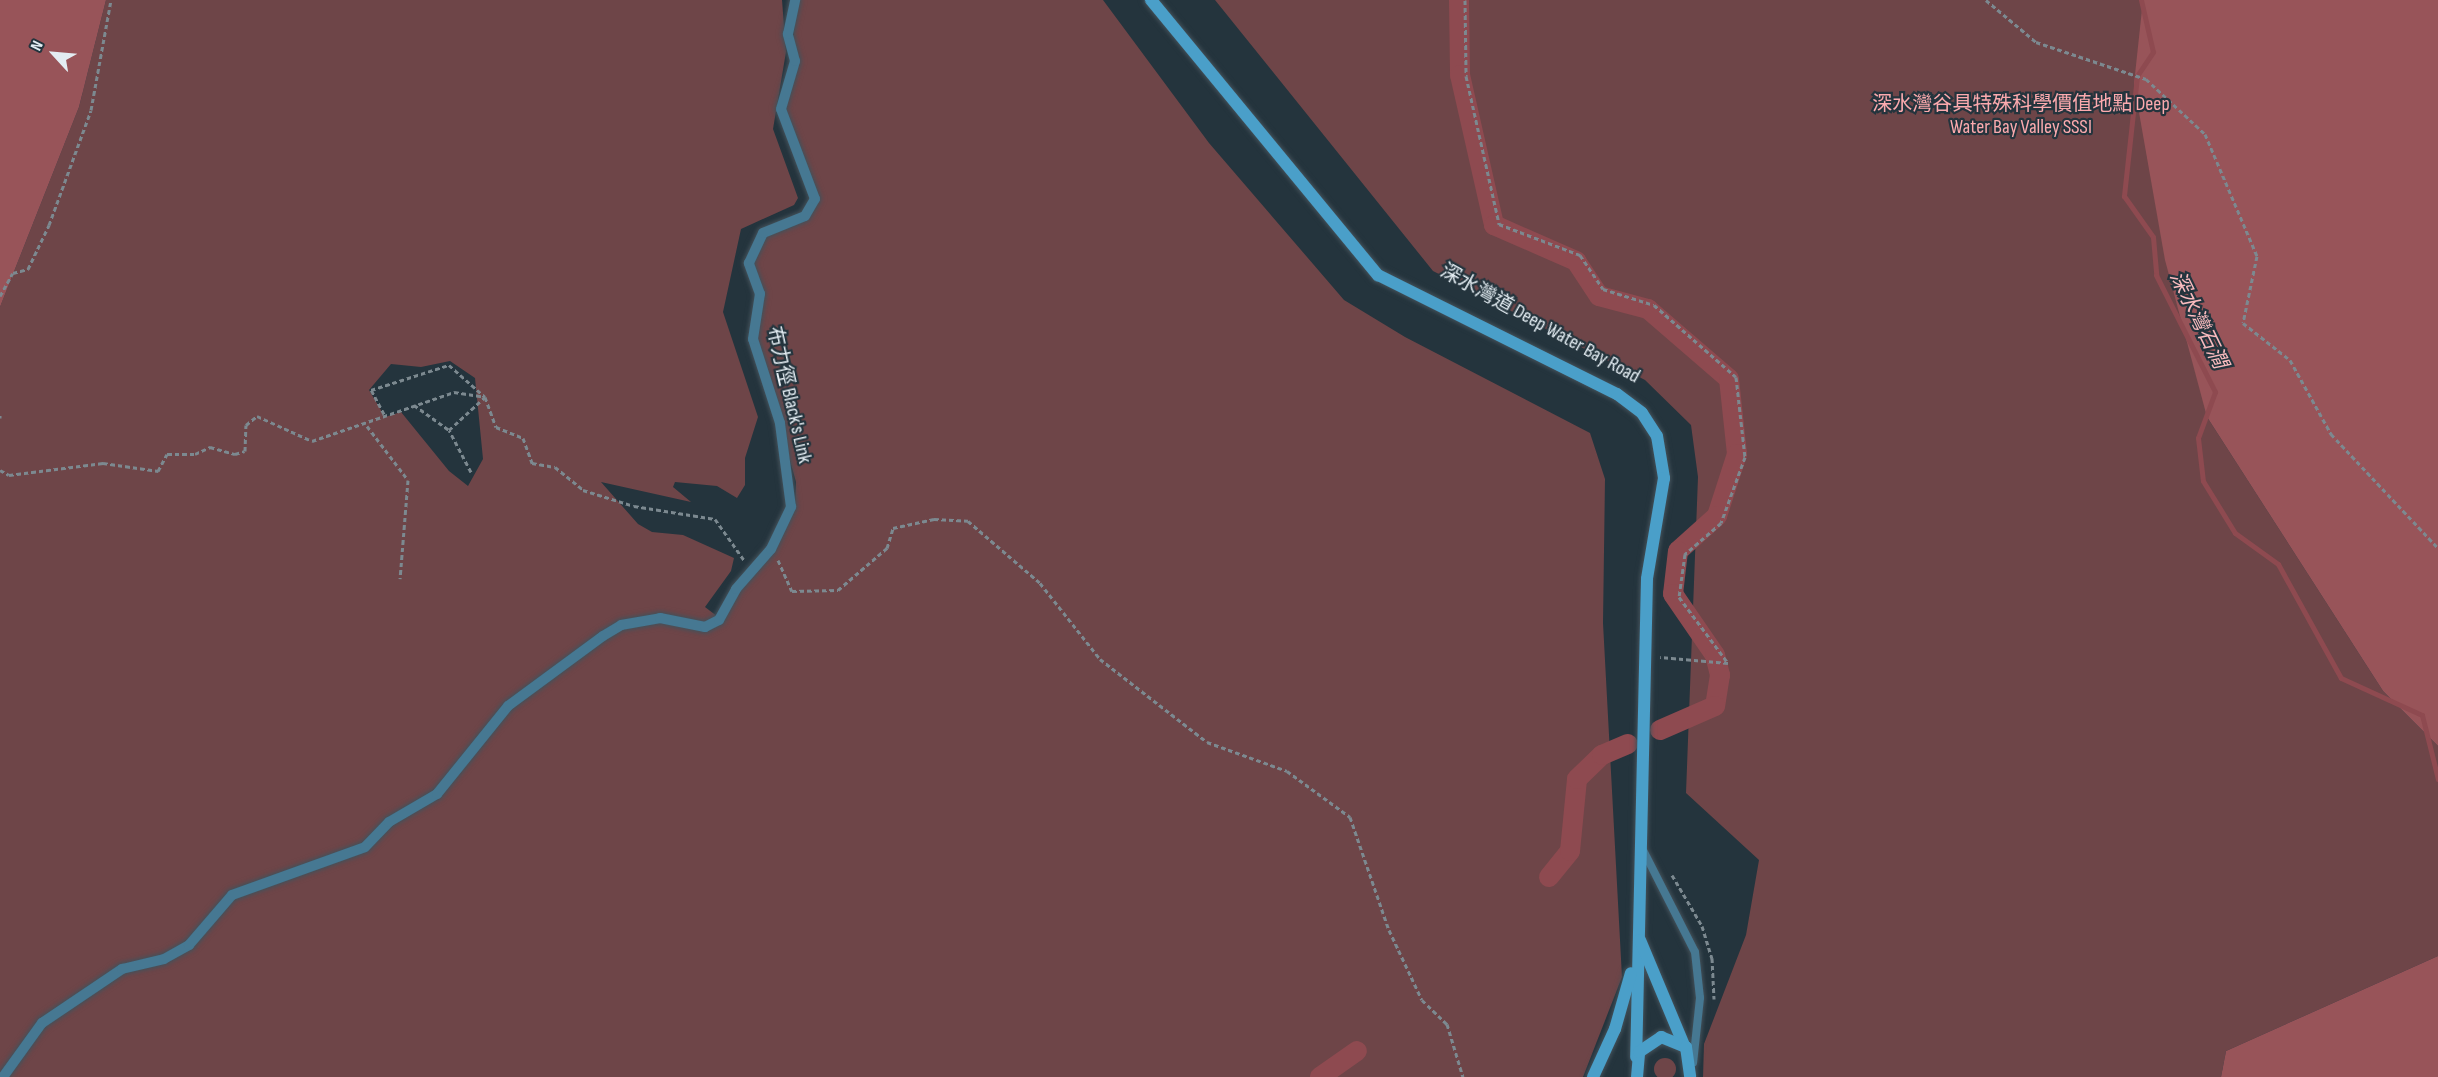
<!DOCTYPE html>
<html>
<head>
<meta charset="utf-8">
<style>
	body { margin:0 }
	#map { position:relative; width:2438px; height:1077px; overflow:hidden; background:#24343d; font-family:"Sofia Sans Condensed","Noto Sans TC",sans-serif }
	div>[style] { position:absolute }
	.green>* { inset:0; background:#6e4548 }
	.round { border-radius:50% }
	.forest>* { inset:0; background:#985459 }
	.stream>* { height:5px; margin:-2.5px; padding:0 2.5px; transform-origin:2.5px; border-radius:2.5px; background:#8e4a50 }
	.canal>* { height:20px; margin:-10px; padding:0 10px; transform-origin:10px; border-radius:10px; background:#8e4a50 }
	.path>* { height:3px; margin-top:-1.5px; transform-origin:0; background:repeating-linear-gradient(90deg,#7c8990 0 4.5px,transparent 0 7.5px) }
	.roads { filter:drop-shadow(0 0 2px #43515a) drop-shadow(0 0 2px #43515a) }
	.service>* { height:8px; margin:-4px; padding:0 4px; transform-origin:4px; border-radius:4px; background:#467892 }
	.pedestrian>* { height:10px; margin:-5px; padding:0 5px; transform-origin:5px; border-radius:5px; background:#467892 }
	.secondary>* { height:12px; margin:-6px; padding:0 6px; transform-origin:6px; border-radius:6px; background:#4a9fc9 }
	span { translate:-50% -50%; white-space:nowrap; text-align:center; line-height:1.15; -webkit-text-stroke:4.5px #24343d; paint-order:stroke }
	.park-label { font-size:20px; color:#fcaaae }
	.street-label { font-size:20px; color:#e3ecf2 }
	.water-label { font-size:21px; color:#fabbbe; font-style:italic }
	.north { position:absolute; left:24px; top:24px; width:60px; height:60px; -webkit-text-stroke:4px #24343d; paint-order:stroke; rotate:296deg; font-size:16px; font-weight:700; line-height:24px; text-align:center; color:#e3ecf2 }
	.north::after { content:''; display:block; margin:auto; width:21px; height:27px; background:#e3ecf2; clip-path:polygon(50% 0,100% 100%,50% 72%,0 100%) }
</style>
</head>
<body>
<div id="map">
	<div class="green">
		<i style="clip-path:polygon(evenodd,106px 0,782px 0,786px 52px,773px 129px,798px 198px,794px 205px,741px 229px,723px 312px,758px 417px,745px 458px,745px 485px,737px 498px,717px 486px,675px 482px,673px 487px,691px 502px,601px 482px,638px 524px,652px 532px,683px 535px,734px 558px,731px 571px,705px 607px,722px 620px,795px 505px,796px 482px,756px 338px,762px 305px,753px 263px,767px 233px,792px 227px,819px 199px,784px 109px,798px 0,1103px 0,1209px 143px,1344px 300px,1405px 337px,1590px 433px,1605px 479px,1603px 623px,1622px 977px,1583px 1077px,0 1077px,0 307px,79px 107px,106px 0,450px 361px,475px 378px,483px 459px,468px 486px,449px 471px,401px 412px,385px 417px,369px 390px,391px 364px,421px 367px,450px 361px)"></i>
		<i style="clip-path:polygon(1215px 0,2247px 0,2207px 417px,2383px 691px,2438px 746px,2438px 956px,2226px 1051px,2221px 1077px,1703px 1077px,1704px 1044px,1746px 935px,1759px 860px,1686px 793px,1698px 477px,1691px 425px,1645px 380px,1433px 271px)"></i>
		<i class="round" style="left:1654px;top:1058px;width:22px;height:22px"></i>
	</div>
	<div class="forest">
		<i style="clip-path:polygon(0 0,106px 0,79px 107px,0 307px)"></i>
		<i style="clip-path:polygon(2143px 0,2438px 0,2438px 746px,2383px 691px,2207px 417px,2165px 260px,2134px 84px)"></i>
		<i style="clip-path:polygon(2438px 956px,2438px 1077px,2221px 1077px,2226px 1051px)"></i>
	</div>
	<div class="stream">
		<i style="left:2141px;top:0;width:53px;rotate:77deg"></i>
		<i style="left:2153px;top:52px;width:29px;rotate:124deg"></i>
		<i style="left:2137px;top:76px;width:121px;rotate:96.2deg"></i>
		<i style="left:2124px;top:196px;width:50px;rotate:54.7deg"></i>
		<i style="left:2153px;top:237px;width:38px;rotate:85deg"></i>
		<i style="left:2156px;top:275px;width:131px;rotate:63.2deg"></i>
		<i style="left:2215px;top:392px;width:49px;rotate:110.3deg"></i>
		<i style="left:2198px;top:438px;width:43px;rotate:83.4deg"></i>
		<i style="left:2203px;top:481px;width:61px;rotate:58.4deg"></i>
		<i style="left:2235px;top:533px;width:53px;rotate:35.8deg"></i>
		<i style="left:2278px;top:564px;width:130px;rotate:61.1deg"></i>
		<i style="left:2341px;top:678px;width:89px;rotate:24.6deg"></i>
		<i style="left:2422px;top:715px;width:66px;rotate:76deg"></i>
	</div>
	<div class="canal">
		<i style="left:1459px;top:0;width:75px;rotate:89.2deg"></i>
		<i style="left:1460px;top:75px;width:154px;rotate:77.2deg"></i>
		<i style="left:1494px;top:225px;width:90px;rotate:23.7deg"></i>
		<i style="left:1576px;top:261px;width:42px;rotate:56.7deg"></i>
		<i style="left:1599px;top:296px;width:51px;rotate:14.9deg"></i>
		<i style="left:1648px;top:309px;width:107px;rotate:40.8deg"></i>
		<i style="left:1729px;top:379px;width:75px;rotate:83.9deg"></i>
		<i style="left:1737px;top:454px;width:65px;rotate:107.9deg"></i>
		<i style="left:1717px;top:516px;width:52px;rotate:138.1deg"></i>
		<i style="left:1678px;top:551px;width:43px;rotate:96.6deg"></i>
		<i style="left:1673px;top:594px;width:74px;rotate:55.5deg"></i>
		<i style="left:1715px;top:655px;width:21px;rotate:76deg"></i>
		<i style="left:1720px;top:675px;width:31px;rotate:99deg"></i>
		<i style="left:1715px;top:706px;width:60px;rotate:156.4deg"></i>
		<i style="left:1549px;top:877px;width:33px;rotate:-51deg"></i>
		<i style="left:1570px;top:851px;width:72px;rotate:-84.4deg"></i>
		<i style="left:1577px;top:779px;width:35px;rotate:-44deg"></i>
		<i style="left:1602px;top:755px;width:28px;rotate:-23deg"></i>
		<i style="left:1320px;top:1077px;width:45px;rotate:-35.1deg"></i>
	</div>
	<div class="path">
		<i style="left:1465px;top:0;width:76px;rotate:89.2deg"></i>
		<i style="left:1466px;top:76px;width:152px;rotate:77.4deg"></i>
		<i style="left:1499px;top:224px;width:87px;rotate:20.9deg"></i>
		<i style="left:1580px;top:255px;width:41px;rotate:55.9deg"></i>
		<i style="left:1603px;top:289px;width:53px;rotate:17.4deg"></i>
		<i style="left:1654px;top:305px;width:109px;rotate:41.3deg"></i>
		<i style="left:1736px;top:377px;width:81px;rotate:83.6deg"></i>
		<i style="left:1745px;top:457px;width:70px;rotate:110deg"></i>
		<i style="left:1721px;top:523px;width:48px;rotate:139.3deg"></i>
		<i style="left:1685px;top:554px;width:43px;rotate:97.9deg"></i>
		<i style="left:1679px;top:597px;width:82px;rotate:53.4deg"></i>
		<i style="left:1728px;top:663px;width:68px;rotate:-175deg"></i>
		<i style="left:1986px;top:0;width:65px;rotate:40deg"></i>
		<i style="left:2036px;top:42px;width:116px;rotate:18.6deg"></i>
		<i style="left:2146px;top:79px;width:81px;rotate:43deg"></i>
		<i style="left:2205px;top:134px;width:133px;rotate:66.9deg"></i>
		<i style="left:2257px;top:256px;width:68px;rotate:101.8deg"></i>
		<i style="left:2243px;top:323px;width:60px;rotate:38.2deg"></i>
		<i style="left:2290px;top:360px;width:85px;rotate:61deg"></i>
		<i style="left:2331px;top:434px;width:156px;rotate:46.8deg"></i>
		<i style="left:0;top:296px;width:26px;rotate:-61deg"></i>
		<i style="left:13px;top:273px;width:16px;rotate:-15deg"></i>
		<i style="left:28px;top:269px;width:49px;rotate:-64.5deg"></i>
		<i style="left:49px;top:225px;width:122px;rotate:-69.9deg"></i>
		<i style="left:91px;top:110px;width:112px;rotate:-79.7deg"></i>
		<i style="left:414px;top:405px;width:43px;rotate:35.5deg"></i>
		<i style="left:384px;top:414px;width:27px;rotate:-118deg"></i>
		<i style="left:371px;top:390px;width:82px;rotate:-17.8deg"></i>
		<i style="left:449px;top:365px;width:48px;rotate:41.6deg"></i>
		<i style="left:485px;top:397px;width:32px;rotate:70deg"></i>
		<i style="left:496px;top:427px;width:29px;rotate:22deg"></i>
		<i style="left:523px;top:438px;width:27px;rotate:70deg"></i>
		<i style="left:532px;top:463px;width:23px;rotate:10deg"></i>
		<i style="left:555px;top:467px;width:36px;rotate:39deg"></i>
		<i style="left:583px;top:490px;width:53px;rotate:17.4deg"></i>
		<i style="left:634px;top:506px;width:82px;rotate:9.1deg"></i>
		<i style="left:715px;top:519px;width:50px;rotate:54.7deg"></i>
		<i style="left:0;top:415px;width:3px;rotate:90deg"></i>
		<i style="left:367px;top:426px;width:68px;rotate:52.8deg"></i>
		<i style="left:408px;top:480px;width:99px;rotate:94.6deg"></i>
		<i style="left:0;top:470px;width:10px;rotate:29deg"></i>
		<i style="left:9px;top:475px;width:95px;rotate:-7.3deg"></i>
		<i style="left:103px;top:463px;width:56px;rotate:8.3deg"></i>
		<i style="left:158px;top:471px;width:19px;rotate:-62deg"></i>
		<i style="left:167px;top:454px;width:28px"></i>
		<i style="left:195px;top:454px;width:17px;rotate:-25deg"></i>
		<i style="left:210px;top:447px;width:26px;rotate:16deg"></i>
		<i style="left:235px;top:454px;width:10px;rotate:-17deg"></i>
		<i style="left:245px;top:451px;width:26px;rotate:-88deg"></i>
		<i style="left:246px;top:425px;width:14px;rotate:-39deg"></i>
		<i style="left:257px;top:416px;width:60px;rotate:24.4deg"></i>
		<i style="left:312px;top:441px;width:150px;rotate:-19deg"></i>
		<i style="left:454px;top:392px;width:31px;rotate:9deg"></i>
		<i style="left:471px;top:472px;width:47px;rotate:-117.6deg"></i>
		<i style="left:449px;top:430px;width:49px;rotate:-42.5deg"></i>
		<i style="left:778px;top:560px;width:34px;rotate:66deg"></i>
		<i style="left:792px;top:591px;width:46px;rotate:-1.2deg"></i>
		<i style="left:838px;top:590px;width:65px;rotate:-40.6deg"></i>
		<i style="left:887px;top:548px;width:21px;rotate:-73deg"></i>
		<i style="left:893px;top:528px;width:42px;rotate:-12.4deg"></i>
		<i style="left:934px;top:519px;width:34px;rotate:3deg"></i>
		<i style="left:968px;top:521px;width:95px;rotate:40.7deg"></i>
		<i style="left:1040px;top:583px;width:97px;rotate:51.7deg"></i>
		<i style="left:1100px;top:659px;width:135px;rotate:37.8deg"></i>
		<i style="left:1207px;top:742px;width:85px;rotate:19.9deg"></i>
		<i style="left:1287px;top:771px;width:78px;rotate:36.1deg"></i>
		<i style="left:1350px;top:817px;width:120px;rotate:71deg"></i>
		<i style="left:1389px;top:930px;width:77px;rotate:64.8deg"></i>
		<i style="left:1422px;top:1000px;width:35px;rotate:44deg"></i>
		<i style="left:1447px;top:1024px;width:55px;rotate:73.2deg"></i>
		<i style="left:1672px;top:875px;width:59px;rotate:59.5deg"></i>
		<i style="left:1702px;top:926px;width:34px;rotate:73deg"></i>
		<i style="left:1712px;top:958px;width:41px;rotate:87.2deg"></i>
	</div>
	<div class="roads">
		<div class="service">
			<i style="left:1643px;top:850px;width:114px;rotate:63deg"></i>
			<i style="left:1695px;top:952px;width:46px;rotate:83.8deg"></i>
			<i style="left:1700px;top:998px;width:65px;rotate:96.1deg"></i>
		</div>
		<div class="pedestrian">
			<i style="left:3px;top:1077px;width:67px;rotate:-54.2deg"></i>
			<i style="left:42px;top:1023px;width:97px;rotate:-34deg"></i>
			<i style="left:122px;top:969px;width:43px;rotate:-13.4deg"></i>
			<i style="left:164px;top:959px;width:29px;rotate:-29deg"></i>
			<i style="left:189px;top:945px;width:66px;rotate:-49.3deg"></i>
			<i style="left:232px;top:895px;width:141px;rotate:-19.8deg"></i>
			<i style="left:365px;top:847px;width:35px;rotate:-46deg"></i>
			<i style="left:389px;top:822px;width:56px;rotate:-30.3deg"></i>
			<i style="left:437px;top:794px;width:113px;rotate:-51.1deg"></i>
			<i style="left:508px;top:706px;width:118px;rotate:-36.4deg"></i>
			<i style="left:603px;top:636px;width:21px;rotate:-31deg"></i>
			<i style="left:621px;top:625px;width:40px;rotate:-10deg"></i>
			<i style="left:660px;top:618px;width:46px;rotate:11.3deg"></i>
			<i style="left:705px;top:627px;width:16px;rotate:-27deg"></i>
			<i style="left:719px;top:620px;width:35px;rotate:-61deg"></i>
			<i style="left:736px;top:589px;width:53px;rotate:-48.8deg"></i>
			<i style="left:771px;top:549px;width:47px;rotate:-64.5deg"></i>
			<i style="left:791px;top:507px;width:85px;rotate:-97.5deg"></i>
			<i style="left:780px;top:423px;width:88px;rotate:-107.8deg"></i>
			<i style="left:753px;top:339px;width:46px;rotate:-81.2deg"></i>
			<i style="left:760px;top:294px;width:33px;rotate:-110deg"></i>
			<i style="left:749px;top:263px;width:33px;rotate:-65deg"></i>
			<i style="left:763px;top:233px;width:45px;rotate:-22deg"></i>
			<i style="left:805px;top:216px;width:20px;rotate:-60deg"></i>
			<i style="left:815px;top:199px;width:96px;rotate:-110.7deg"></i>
			<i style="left:781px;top:109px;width:50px;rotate:-73.7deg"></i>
			<i style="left:795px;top:61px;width:28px;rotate:-105deg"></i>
			<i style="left:788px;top:34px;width:35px;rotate:-78deg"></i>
		</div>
		<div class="secondary">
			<i style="left:1151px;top:0;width:357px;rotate:50.5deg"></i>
			<i style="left:1378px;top:275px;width:267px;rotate:26.5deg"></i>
			<i style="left:1617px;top:394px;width:31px;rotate:37deg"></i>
			<i style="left:1642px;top:413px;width:27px;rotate:57deg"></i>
			<i style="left:1657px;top:436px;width:43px;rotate:80.5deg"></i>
			<i style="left:1664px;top:478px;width:102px;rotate:99.6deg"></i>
			<i style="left:1647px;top:579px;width:478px;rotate:91.3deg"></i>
			<i style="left:1640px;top:940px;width:112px;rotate:67.3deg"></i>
			<i style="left:1593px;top:1077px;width:53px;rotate:-65.4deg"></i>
			<i style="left:1615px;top:1029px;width:58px;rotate:-74.1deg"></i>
			<i style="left:1637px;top:1077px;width:25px;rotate:-85deg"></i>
			<i style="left:1639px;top:1052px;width:27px;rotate:-34deg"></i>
			<i style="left:1661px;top:1037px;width:27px;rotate:22deg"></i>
			<i style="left:1686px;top:1047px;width:30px;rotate:82deg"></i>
		</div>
	</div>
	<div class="park-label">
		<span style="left:2021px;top:116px">深水灣谷具特殊科學價值地點 Deep<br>Water Bay Valley SSSI</span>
	</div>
	<div class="street-label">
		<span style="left:1540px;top:324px;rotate:29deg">深水灣道 Deep Water Bay Road</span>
		<span style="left:789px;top:395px;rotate:77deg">布力徑 Black's Link</span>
	</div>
	<div class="water-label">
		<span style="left:2198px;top:320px;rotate:64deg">深水灣石澗</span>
	</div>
	<div class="north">N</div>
</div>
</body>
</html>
